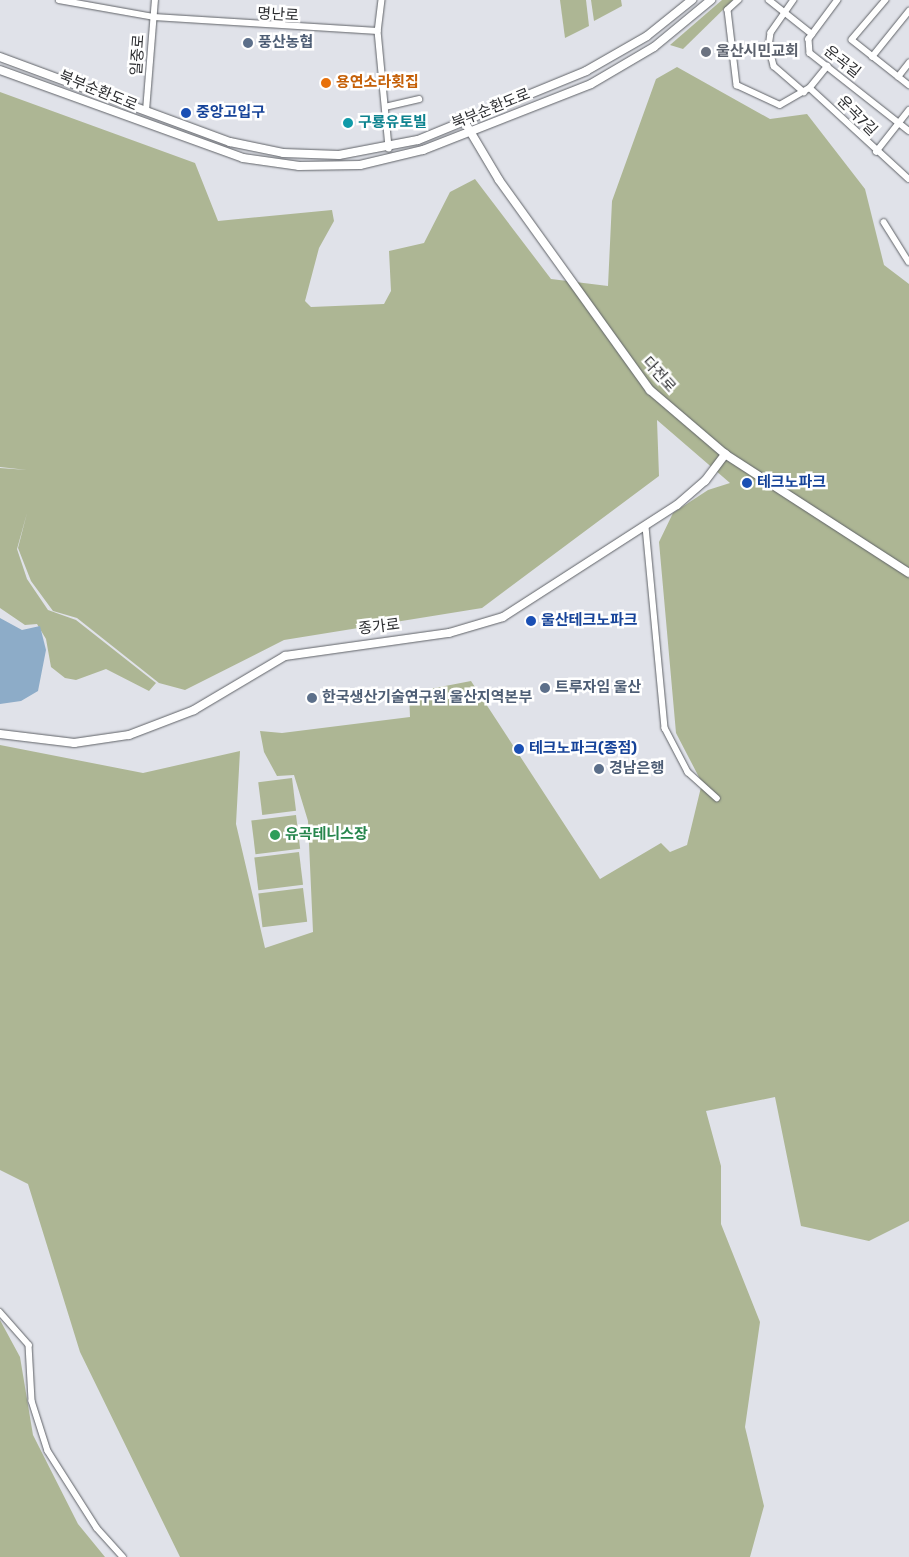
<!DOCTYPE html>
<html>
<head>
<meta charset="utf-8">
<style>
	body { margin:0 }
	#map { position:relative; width:909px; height:1557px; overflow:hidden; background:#e0e2e9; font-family:Rubik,"Noto Sans KR",sans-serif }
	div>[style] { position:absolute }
	.green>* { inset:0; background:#adb694; transform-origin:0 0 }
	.water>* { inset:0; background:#8dacc8 }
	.roads { filter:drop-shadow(0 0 1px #5f6267) drop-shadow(0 0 1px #5f6267) }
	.street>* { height:5.5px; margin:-2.75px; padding:0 2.75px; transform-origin:2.75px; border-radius:2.75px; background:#fff }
	.secondary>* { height:8px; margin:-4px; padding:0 4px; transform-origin:4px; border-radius:4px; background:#fff }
	.dots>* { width:14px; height:14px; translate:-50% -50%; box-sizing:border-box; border:2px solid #fff; border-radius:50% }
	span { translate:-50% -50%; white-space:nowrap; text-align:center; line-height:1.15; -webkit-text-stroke:5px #fff; paint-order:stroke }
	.street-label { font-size:15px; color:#2c2d30 }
	.service-label { font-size:15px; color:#4e5e75; font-weight:700 }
	.left { translate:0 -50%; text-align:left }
	.worship-label { font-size:15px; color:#5b616d; font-weight:700 }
	.food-label { font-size:15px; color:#c56008; font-weight:700 }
	.transit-label { font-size:15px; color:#164399; font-weight:700 }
	.culture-label { font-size:15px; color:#0d838f; font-weight:700 }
	.leisure-label { font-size:15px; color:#27864d; font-weight:700 }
</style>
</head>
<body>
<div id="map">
	<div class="green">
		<i style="clip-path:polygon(560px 0,586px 0,589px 26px,565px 38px)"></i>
		<i style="clip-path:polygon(591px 0,621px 0,622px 6px,594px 21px)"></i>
		<i style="clip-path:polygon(722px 0,733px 0,683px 49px,670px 45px)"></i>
		<i style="clip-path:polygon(677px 67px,770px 119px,807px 114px,865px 189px,884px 265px,909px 284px,909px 1221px,869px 1241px,801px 1226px,775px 1097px,706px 1111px,721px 1166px,721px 1224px,760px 1322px,745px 1427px,764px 1506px,750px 1557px,180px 1557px,80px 1352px,28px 1184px,0 1170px,0 745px,143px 773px,240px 751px,236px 824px,265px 948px,313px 932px,308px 821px,294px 775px,277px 776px,264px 752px,260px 731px,282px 733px,410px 717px,409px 693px,471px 681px,600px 879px,661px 843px,670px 852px,687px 845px,702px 783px,676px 733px,659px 542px,673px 513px,708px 490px,730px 483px,657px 420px,659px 476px,482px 608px,284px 640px,185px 690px,159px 683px,77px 618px,53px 611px,31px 581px,18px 548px,27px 513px,17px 549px,27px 579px,48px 610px,76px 620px,156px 683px,149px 691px,106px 669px,76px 680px,65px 678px,51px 667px,46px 639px,37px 624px,25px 625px,0 608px,0 468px,27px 470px,0 467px,0 92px,195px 163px,218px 221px,332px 210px,334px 221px,319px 248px,305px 301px,311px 307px,384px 304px,391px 291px,389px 251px,424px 243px,450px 192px,475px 179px,551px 279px,608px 286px,612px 201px,656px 79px)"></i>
		<i style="left:292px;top:778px;width:33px;height:34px;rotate:83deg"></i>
		<i style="left:296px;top:815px;width:34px;height:45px;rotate:83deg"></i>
		<i style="left:299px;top:852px;width:33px;height:45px;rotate:83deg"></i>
		<i style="left:303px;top:888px;width:34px;height:45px;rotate:83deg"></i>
		<i style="clip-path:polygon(0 1320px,20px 1357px,33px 1435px,78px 1524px,105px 1557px,0 1557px)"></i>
	</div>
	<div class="water">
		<i style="clip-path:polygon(0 618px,22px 630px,40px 626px,46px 650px,38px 691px,21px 701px,0 704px)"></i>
	</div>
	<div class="roads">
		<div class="street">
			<i style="left:59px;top:0;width:97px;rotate:10.1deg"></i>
			<i style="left:154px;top:17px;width:224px;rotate:3.6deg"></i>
			<i style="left:382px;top:0;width:31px;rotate:97deg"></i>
			<i style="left:378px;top:31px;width:118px;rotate:84.6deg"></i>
			<i style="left:739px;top:0;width:15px;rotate:138deg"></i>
			<i style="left:728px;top:10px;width:76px;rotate:83.2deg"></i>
			<i style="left:737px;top:85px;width:47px;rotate:24.9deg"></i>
			<i style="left:780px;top:105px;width:34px;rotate:-30deg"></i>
			<i style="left:769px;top:0;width:55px;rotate:38.3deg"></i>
			<i style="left:794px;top:0;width:40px;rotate:124.9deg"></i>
			<i style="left:771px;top:33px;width:14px;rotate:98deg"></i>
			<i style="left:769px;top:47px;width:20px;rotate:75deg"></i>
			<i style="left:774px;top:66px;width:40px;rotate:41deg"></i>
			<i style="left:838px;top:0;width:49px;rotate:126.6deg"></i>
			<i style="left:809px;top:39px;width:14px;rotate:86deg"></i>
			<i style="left:810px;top:53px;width:126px;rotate:38.2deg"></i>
			<i style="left:886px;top:0;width:52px;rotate:130.4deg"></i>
			<i style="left:852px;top:40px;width:73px;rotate:38.3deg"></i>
			<i style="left:872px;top:57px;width:59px;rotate:-51.2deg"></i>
			<i style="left:828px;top:66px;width:28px;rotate:129deg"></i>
			<i style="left:810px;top:88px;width:134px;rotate:42.6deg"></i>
			<i style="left:898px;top:77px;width:18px;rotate:-52deg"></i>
			<i style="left:385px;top:107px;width:35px;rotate:-13deg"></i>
			<i style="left:146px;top:111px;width:111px;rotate:-85.4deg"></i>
			<i style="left:876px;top:152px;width:53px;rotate:-51.8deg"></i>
			<i style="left:884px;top:222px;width:47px;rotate:58deg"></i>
			<i style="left:646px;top:527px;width:202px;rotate:84.6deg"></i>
			<i style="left:665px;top:728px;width:50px;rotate:62.4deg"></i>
			<i style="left:688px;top:772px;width:39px;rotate:42deg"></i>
			<i style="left:0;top:1312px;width:44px;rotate:48.7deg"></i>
			<i style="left:29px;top:1345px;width:56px;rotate:86.9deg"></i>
			<i style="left:32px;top:1401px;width:52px;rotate:72.3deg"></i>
			<i style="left:48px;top:1451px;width:91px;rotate:57.5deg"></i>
			<i style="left:97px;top:1528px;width:39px;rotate:48deg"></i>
		</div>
		<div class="secondary">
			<i style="left:0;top:57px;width:245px;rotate:20.3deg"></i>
			<i style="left:230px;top:142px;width:54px;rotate:11.7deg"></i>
			<i style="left:283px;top:153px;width:56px;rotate:2deg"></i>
			<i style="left:339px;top:155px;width:80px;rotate:-10.8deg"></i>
			<i style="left:418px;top:140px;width:182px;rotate:-22.3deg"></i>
			<i style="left:586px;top:71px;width:70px;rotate:-29.8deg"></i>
			<i style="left:647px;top:36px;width:58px;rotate:-38.7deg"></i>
			<i style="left:0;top:70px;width:258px;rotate:19.9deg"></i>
			<i style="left:243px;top:158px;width:57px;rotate:8.1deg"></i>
			<i style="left:299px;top:166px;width:61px;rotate:-0.9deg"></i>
			<i style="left:360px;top:165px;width:65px;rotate:-13.4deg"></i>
			<i style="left:423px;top:150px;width:180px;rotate:-21.4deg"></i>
			<i style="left:591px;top:84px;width:73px;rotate:-30.4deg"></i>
			<i style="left:654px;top:47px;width:74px;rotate:-39.5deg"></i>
			<i style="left:464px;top:121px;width:69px;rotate:59.3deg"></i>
			<i style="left:499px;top:180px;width:259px;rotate:54.3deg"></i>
			<i style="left:650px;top:390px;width:99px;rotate:40.5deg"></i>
			<i style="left:725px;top:454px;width:219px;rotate:32.9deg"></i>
			<i style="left:0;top:734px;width:75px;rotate:6.9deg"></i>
			<i style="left:74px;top:743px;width:56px;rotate:-8.3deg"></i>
			<i style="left:129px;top:735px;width:70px;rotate:-21deg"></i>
			<i style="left:194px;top:710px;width:106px;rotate:-30.7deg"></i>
			<i style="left:285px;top:656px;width:166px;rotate:-8deg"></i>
			<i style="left:449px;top:633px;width:56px;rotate:-16.5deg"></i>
			<i style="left:503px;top:617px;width:207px;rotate:-32.8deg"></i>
			<i style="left:677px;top:505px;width:37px;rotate:-41deg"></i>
			<i style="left:705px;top:481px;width:34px;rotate:-53deg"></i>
		</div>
	</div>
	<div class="dots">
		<i style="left:248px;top:43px;background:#5c6f8a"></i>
		<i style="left:706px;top:52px;background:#6b7280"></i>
		<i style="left:326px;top:83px;background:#e8710a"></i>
		<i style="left:186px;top:113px;background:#1a4fb4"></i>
		<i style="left:348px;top:123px;background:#0f9aa8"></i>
		<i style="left:747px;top:483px;background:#1a4fb4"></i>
		<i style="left:531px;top:621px;background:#1a4fb4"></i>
		<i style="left:545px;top:688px;background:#5c6f8a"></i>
		<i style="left:312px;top:698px;background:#5c6f8a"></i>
		<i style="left:519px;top:749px;background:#1a4fb4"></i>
		<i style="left:599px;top:769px;background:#5c6f8a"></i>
		<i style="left:275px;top:835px;background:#2e9e5b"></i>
	</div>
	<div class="street-label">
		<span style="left:278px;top:15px;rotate:3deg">명난로</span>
		<span style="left:138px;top:55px;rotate:-86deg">일중로</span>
		<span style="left:842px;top:62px;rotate:38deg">운곡길</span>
		<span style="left:98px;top:91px;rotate:22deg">북부순환도로</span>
		<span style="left:491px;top:109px;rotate:-22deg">북부순환도로</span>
		<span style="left:857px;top:116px;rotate:45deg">운곡7길</span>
		<span style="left:659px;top:375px;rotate:48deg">다전로</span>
		<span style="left:379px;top:627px;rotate:-7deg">종가로</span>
	</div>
	<div class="service-label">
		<span class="left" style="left:258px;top:43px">풍산농협</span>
		<span class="left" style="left:555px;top:688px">트루자임 울산</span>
		<span class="left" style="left:322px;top:698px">한국생산기술연구원 울산지역본부</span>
		<span class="left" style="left:609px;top:769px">경남은행</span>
	</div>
	<div class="worship-label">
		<span class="left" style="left:716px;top:52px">울산시민교회</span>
	</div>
	<div class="food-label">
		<span class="left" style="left:336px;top:83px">용연소라횟집</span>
	</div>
	<div class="transit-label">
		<span class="left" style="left:196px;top:113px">중앙고입구</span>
		<span class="left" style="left:757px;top:483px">테크노파크</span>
		<span class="left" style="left:541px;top:621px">울산테크노파크</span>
		<span class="left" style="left:529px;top:749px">테크노파크(종점)</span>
	</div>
	<div class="culture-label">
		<span class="left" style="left:358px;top:123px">구룡유토빌</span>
	</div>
	<div class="leisure-label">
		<span class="left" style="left:285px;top:835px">유곡테니스장</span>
	</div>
</div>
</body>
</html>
